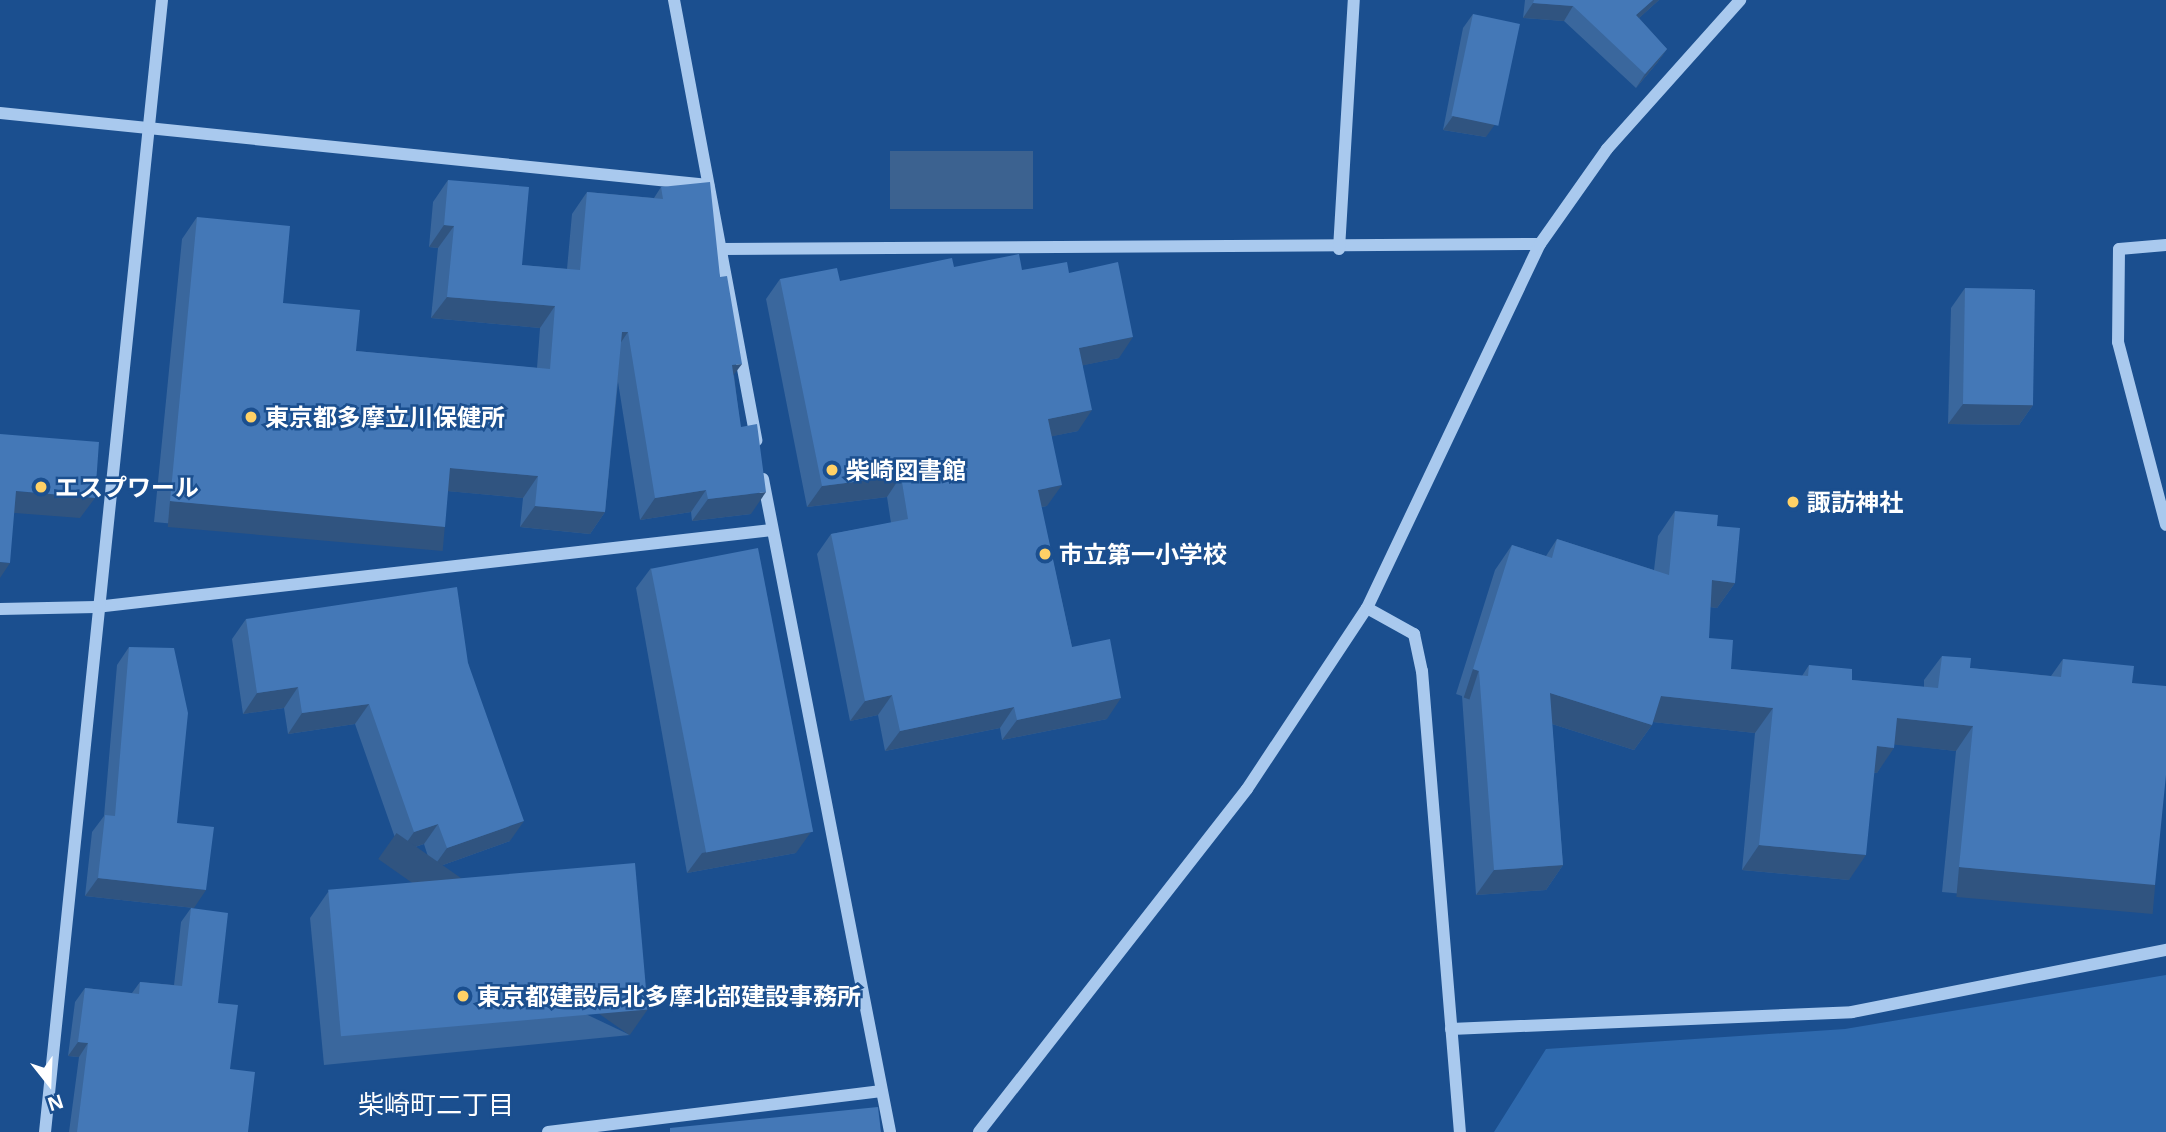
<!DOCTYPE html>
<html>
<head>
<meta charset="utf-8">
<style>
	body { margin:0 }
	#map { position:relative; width:2166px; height:1132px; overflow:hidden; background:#1b4f8f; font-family:"Open Sans","Noto Sans JP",sans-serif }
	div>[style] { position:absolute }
	.green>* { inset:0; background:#2e69ad }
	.water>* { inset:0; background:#3c6290; transform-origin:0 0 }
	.minor>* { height:12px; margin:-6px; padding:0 6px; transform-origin:6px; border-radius:6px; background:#a9c9ee }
	.wall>* { inset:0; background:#3a679d }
	.shaded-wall>* { inset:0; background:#305480; transform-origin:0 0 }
	.building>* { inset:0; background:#4478b7; transform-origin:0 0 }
	.dots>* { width:19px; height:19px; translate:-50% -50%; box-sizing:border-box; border:4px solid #1b4f8f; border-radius:50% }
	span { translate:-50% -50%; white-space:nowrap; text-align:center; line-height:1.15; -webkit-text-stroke:5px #1b4f8f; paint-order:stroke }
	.poi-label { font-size:24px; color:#fff; font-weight:700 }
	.left { translate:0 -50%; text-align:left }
	.neighbourhood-label { font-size:26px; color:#fff }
	.north { position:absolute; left:14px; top:1048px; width:70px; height:70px; -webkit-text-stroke:5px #1b4f8f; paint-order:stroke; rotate:162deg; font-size:19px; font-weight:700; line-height:28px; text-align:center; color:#fff }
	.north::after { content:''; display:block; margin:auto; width:24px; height:32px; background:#fff; clip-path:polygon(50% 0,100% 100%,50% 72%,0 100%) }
</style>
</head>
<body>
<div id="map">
	<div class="green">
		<i style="clip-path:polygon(2166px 975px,2166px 1132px,1494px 1132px,1546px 1049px,1845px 1029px)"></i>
	</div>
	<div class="water">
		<i style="left:890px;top:151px;width:143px;height:58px"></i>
	</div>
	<div class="minor">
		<i style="left:674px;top:0;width:448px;rotate:79.4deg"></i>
		<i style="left:0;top:113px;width:712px;rotate:5.81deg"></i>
		<i style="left:2166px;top:245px;width:47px;rotate:175.1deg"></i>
		<i style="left:2119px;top:249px;width:93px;rotate:90.6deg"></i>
		<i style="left:2118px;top:342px;width:189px;rotate:75.3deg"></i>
		<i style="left:722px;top:249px;width:818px;rotate:-0.35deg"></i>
		<i style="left:1339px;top:249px;width:249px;rotate:-86.6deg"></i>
		<i style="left:763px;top:479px;width:665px;rotate:78.99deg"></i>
		<i style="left:1367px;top:608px;width:54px;rotate:29deg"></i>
		<i style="left:1414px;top:634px;width:38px;rotate:78deg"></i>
		<i style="left:1422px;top:671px;width:463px;rotate:85.3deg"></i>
		<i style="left:0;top:609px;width:96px;rotate:-1.2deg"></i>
		<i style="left:96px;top:607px;width:680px;rotate:-6.5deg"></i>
		<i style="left:1451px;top:1029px;width:401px;rotate:-2.4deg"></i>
		<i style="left:1852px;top:1012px;width:320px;rotate:-11.2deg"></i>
		<i style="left:45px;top:1132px;width:1138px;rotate:-84.1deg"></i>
		<i style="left:548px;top:1132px;width:336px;rotate:-7deg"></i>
		<i style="left:979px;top:1132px;width:435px;rotate:-52deg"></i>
		<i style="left:1247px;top:789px;width:217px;rotate:-56.5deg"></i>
		<i style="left:1367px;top:608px;width:403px;rotate:-64.6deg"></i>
		<i style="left:1540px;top:244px;width:116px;rotate:-54.8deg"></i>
		<i style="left:1607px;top:149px;width:200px;rotate:-48.2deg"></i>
	</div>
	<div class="wall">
		<i style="clip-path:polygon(1525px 0,1659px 0,1639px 18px,1667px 49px,1657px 63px,1636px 88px,1564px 21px,1523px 18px)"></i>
		<i style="clip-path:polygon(1473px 14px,1486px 137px,1443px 130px,1463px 28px)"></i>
		<i style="clip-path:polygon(448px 180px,522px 265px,567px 269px,572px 214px,587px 192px,654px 198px,661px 187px,720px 277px,734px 375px,751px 514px,692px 521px,691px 512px,640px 520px,618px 382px,605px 512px,590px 534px,520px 527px,523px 498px,448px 491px,430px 548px,154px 522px,182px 239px,197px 217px,283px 303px,356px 351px,537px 368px,540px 328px,431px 318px,438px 248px,429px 247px,433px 202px)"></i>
		<i style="clip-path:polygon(954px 267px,1022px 270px,1119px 358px,1083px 365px,1078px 431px,1052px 436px,1047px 506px,1041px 507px,1072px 647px,1107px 719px,1002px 740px,1000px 728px,885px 751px,878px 715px,850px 721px,817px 554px,831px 534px,891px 523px,887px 497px,807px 507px,766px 299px,780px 279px,840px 281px)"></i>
		<i style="clip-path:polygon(1965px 288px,2033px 405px,2019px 425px,1948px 424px,1951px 308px)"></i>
		<i style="clip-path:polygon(1675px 511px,1717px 526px,1735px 583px,1717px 608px,1710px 607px,1709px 638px,1731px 669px,1802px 676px,1809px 665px,1852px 680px,1924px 687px,1924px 680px,1942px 656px,1970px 668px,2051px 676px,2063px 659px,2132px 683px,2155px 885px,2138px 910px,1942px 892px,1956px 751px,1894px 744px,1877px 773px,1874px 773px,1849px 880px,1742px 870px,1755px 733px,1653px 722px,1652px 725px,1634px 750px,1552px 724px,1563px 865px,1546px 890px,1476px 895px,1462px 696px,1456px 694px,1495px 570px,1512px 545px,1546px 556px,1557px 539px,1654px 570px,1658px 536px)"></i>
		<i style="clip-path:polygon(651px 568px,796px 853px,687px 873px,636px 588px)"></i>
		<i style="clip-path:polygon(246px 619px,468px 663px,510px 841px,432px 869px,424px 844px,400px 852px,355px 724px,288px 734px,284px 708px,243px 714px,232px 639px)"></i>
		<i style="clip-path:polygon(129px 647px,177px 823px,194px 908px,85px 896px,92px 832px,104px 816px,117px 665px)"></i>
		<i style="clip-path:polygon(328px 892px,630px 1035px,324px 1065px,310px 918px)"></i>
		<i style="clip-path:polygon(191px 908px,218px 1003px,230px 1069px,248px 1132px,69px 1132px,79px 1057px,68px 1056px,75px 1002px,85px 988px,132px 993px,140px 982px,174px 985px,181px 922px)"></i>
	</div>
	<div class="shaded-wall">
		<i style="clip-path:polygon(1653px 0,1659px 0,1626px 30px,1636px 15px)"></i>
		<i style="clip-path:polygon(1533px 3px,1573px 6px,1564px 21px,1523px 18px)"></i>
		<i style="clip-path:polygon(1667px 49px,1657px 63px,1636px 88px,1645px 74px)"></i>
		<i style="clip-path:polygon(1453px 116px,1496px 123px,1486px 137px,1443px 130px)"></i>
		<i style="clip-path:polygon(444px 225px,454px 226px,438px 248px,429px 247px)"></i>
		<i style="clip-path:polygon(447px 297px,555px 306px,540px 328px,431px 318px)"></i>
		<i style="clip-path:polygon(622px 332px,628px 332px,613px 354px)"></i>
		<i style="clip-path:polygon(1133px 337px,1119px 358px,1065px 369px,1079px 348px)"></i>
		<i style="clip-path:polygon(742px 364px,726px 385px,732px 365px)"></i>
		<i style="clip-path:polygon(1963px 404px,2033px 405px,2019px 425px,1948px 424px)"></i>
		<i style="clip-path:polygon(1092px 410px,1078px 431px,1034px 440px,1048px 419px)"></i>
		<i style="clip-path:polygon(450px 468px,538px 476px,523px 498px,435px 490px)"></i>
		<i style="clip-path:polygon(901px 476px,887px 497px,807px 507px,822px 486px)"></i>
		<i style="clip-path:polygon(1062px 485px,1047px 506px,1023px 510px,1038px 490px)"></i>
		<i style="clip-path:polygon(706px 490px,691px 512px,640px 520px,655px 498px)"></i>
		<i style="clip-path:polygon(16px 491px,95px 498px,80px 518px,2px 512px)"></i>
		<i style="clip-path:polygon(766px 492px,751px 514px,692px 521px,708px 499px)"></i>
		<i style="left:170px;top:501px;width:276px;height:26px;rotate:5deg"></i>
		<i style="clip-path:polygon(535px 506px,605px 512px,590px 534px,520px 527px)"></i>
		<i style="clip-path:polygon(0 562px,10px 563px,0 578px)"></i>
		<i style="clip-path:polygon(1712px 580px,1735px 583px,1717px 608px,1694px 605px)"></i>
		<i style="left:1473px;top:669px;width:6px;height:30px;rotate:18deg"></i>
		<i style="clip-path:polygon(298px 687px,284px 708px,243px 714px,257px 693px)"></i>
		<i style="clip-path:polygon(1550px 693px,1652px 725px,1634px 750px,1533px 718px)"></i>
		<i style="clip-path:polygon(892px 695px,878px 715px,850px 721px,865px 701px)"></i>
		<i style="clip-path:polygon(1661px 696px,1773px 708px,1755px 733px,1643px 721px)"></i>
		<i style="clip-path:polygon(1121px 698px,1107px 719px,1002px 740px,1017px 720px)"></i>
		<i style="clip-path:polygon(369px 704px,355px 724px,288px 734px,302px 713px)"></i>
		<i style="clip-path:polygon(1014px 707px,1000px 728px,885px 751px,900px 731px)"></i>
		<i style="clip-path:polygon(1897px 718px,1973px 726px,1956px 751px,1879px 743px)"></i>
		<i style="clip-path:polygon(1877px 746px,1894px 748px,1877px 773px,1859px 771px)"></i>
		<i style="clip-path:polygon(524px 821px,510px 841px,432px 869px,447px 848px)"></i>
		<i style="clip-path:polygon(438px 824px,424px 844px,400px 852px,414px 832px)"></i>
		<i style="clip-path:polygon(811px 832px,796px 853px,687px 873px,702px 853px)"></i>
		<i style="clip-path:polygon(1759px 845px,1866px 855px,1849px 880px,1742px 870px)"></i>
		<i style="clip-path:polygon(1563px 865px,1546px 890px,1476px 895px,1494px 870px)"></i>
		<i style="left:1959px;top:867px;width:197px;height:30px;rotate:5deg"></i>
		<i style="clip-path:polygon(98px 878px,206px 890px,194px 908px,85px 896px)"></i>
		<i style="left:648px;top:1009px;width:32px;height:307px;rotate:125deg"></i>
		<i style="clip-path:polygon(78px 1042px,88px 1043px,79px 1057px,68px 1056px)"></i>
	</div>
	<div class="building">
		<i style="clip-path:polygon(1534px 0,1653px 0,1636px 15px,1667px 49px,1645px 74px,1573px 6px,1533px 3px)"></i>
		<i style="left:1473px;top:14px;width:48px;height:104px;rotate:12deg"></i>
		<i style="clip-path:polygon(448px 180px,529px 187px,522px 265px,580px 270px,587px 192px,663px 199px,661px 187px,710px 182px,720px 277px,727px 276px,742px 364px,732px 365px,741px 427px,757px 424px,766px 492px,708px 499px,706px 490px,655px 498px,628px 332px,622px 332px,605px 512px,535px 506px,538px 476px,450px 468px,445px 527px,170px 501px,197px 217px,290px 226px,283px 303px,360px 310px,356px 351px,550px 369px,555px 306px,447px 297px,454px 226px,444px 225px)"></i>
		<i style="clip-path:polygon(1019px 254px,1022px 270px,1067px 262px,1069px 273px,1118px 262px,1133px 337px,1079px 348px,1092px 410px,1048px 419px,1062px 485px,1038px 490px,1072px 647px,1110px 639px,1121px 698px,1017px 720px,1014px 707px,900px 731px,892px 695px,865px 701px,831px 534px,908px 519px,901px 476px,822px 486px,780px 279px,837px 268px,840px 281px,952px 258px,954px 267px)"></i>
		<i style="left:1965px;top:288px;width:70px;height:116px;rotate:1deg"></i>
		<i style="clip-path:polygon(0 434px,99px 442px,95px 498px,16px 491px,10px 563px,0 562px)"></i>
		<i style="clip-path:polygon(1675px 511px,1718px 515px,1717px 526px,1740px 528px,1735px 583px,1712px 580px,1709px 638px,1733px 640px,1731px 669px,1808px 676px,1809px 665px,1852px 669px,1852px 680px,1938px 688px,1942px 656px,1971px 658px,1970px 668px,2061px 677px,2063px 659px,2134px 666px,2132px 683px,2166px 686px,2166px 775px,2155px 885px,1959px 867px,1973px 726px,1897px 718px,1894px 748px,1877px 746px,1866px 855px,1759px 845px,1773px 708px,1661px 696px,1652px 725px,1550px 693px,1563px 865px,1494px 870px,1479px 671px,1473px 669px,1512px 545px,1552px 558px,1557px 539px,1669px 575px)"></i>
		<i style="left:758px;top:548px;width:289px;height:109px;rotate:79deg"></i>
		<i style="clip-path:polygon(457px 587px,468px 663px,524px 821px,447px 848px,438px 824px,414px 832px,369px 704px,302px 713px,298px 687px,257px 693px,246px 619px)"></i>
		<i style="clip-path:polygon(129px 647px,174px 648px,188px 713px,177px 823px,214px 827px,206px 890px,98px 878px,105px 815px,115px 816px)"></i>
		<i style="left:635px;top:863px;width:147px;height:308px;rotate:85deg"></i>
		<i style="clip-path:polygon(191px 908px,228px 913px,218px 1003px,238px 1005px,230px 1069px,255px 1072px,248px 1132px,77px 1132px,88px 1043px,78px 1042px,85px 988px,139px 994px,140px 982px,182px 986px)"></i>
		<i style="clip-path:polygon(878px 1107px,881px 1132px,670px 1132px,670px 1128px)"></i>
	</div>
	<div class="dots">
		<i style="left:251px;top:417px;background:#ffd166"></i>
		<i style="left:832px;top:470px;background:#ffd166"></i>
		<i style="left:41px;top:487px;background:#ffd166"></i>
		<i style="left:1793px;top:502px;background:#ffd166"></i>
		<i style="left:1045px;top:554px;background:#ffd166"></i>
		<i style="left:463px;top:996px;background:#ffd166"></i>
	</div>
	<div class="poi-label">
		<span class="left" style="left:265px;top:417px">東京都多摩立川保健所</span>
		<span class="left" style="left:846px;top:470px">柴崎図書館</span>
		<span class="left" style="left:55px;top:487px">エスプワール</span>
		<span class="left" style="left:1807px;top:502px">諏訪神社</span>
		<span class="left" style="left:1059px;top:554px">市立第一小学校</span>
		<span class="left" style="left:477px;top:996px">東京都建設局北多摩北部建設事務所</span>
	</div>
	<div class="neighbourhood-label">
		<span style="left:436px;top:1105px">柴崎町二丁目</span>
	</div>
	<div class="north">N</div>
</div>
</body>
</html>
